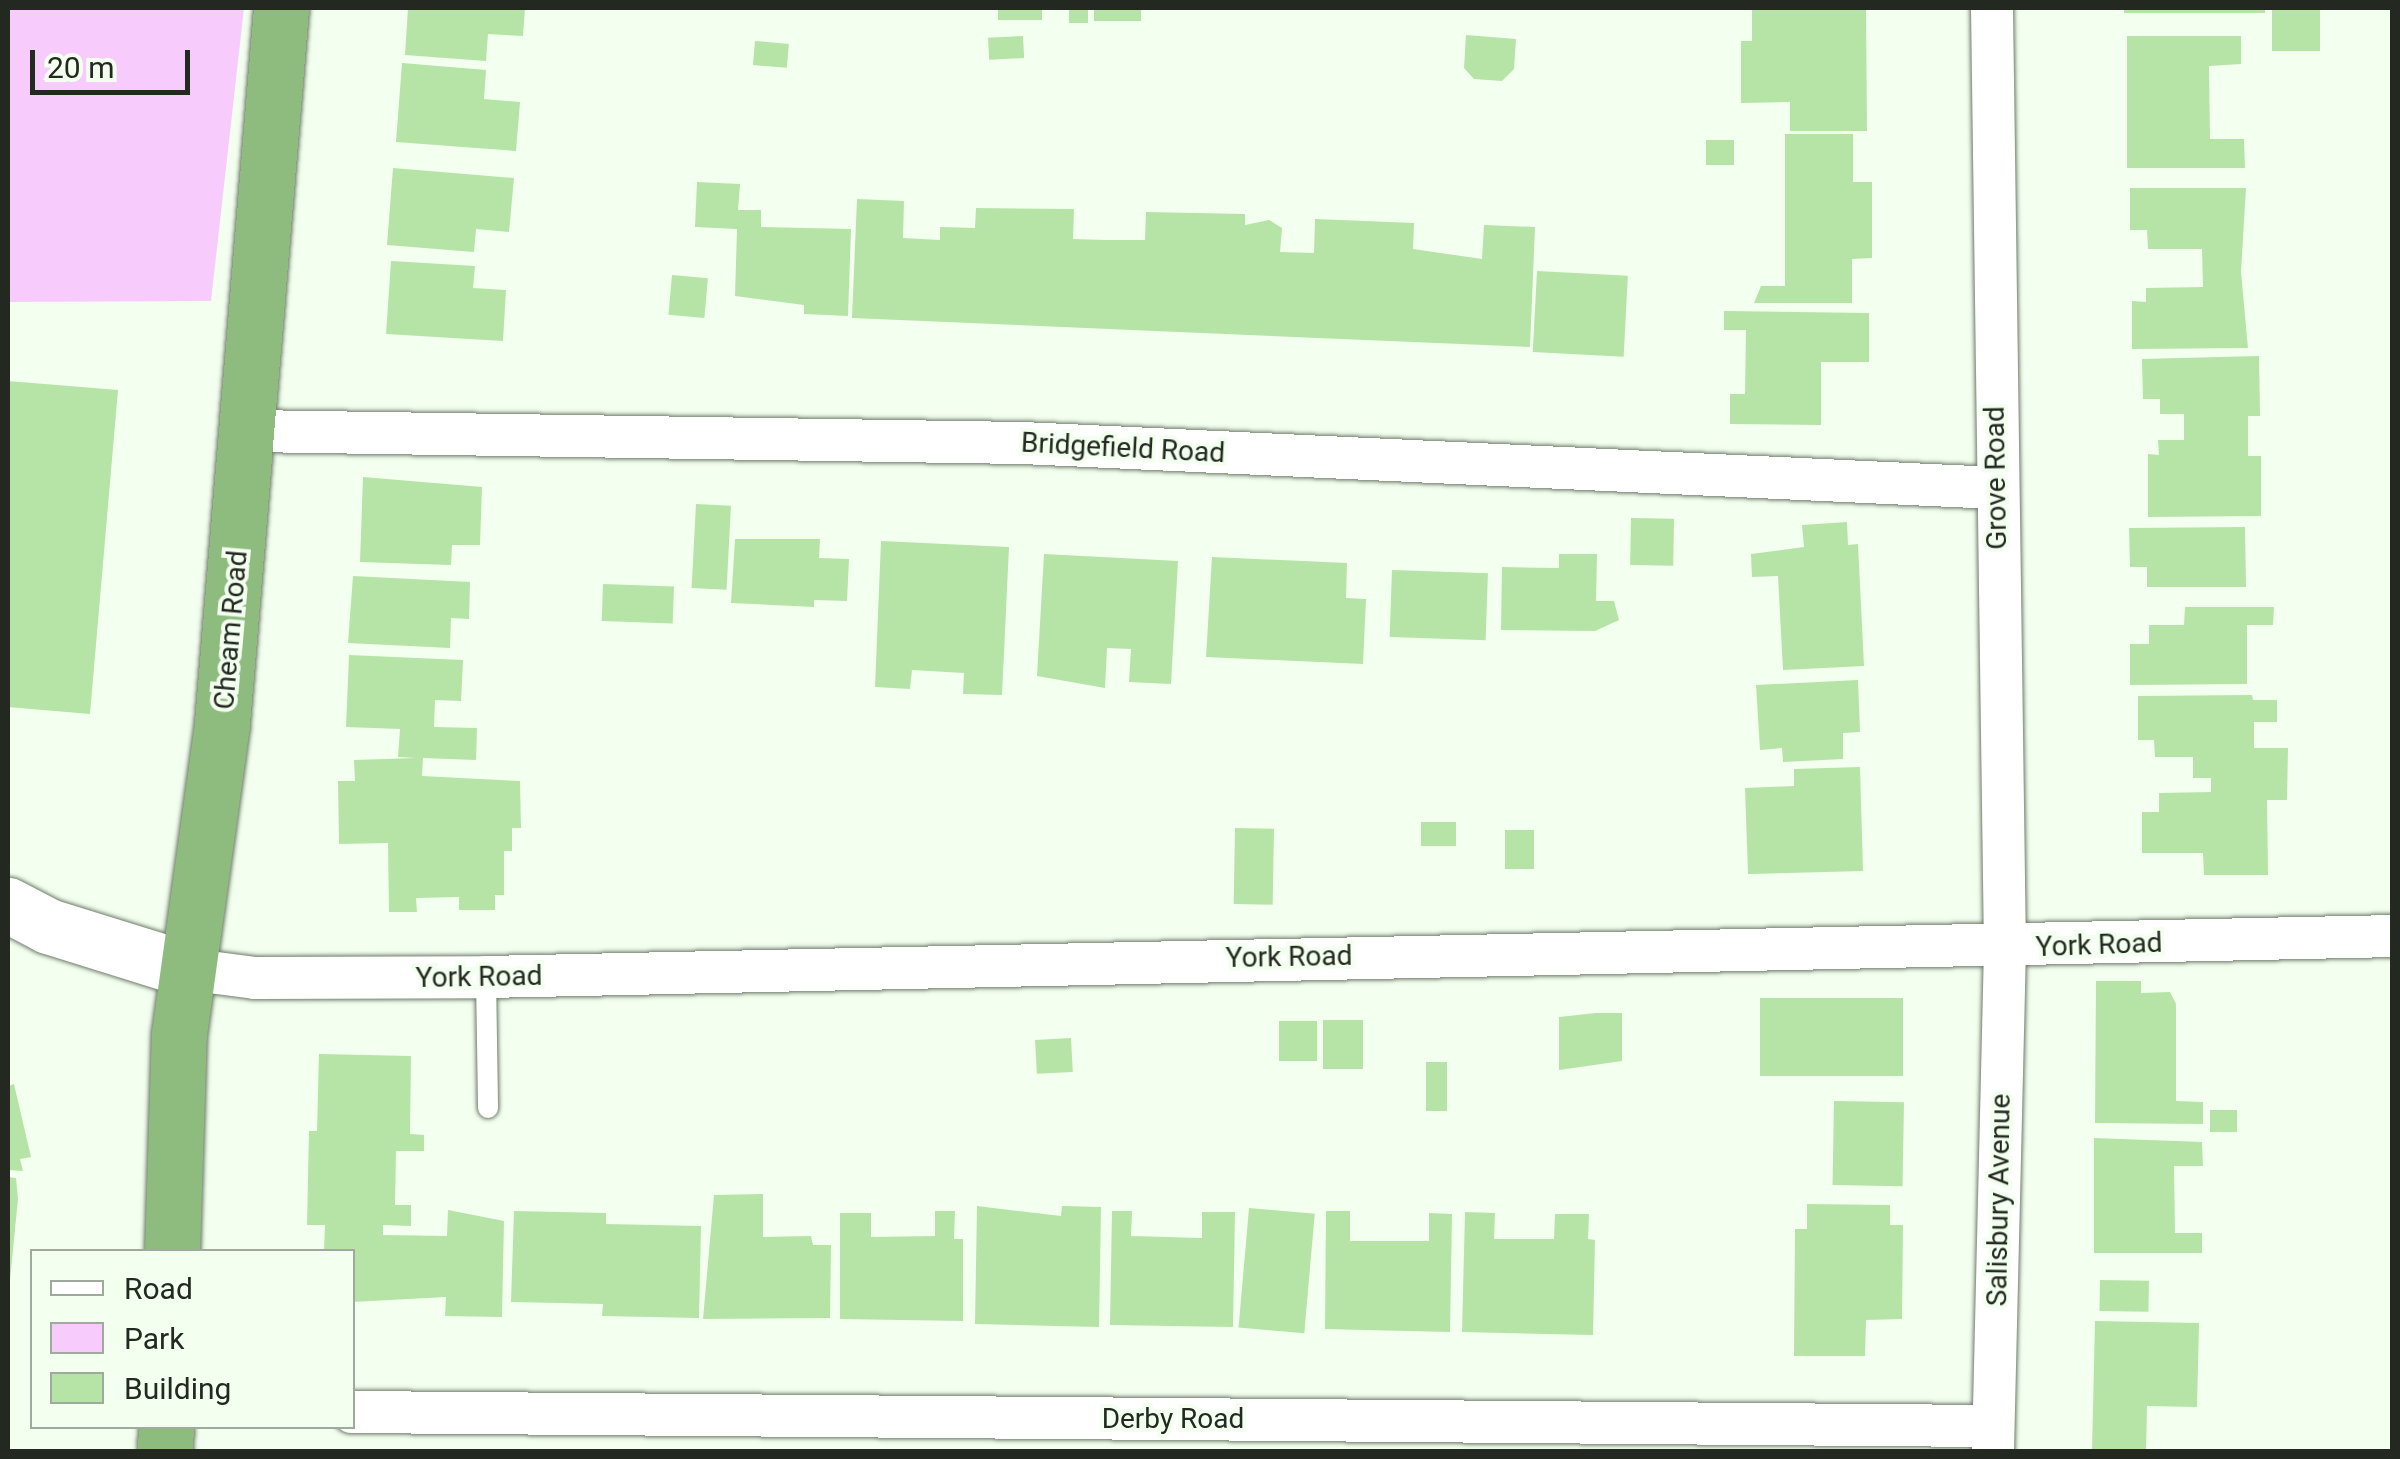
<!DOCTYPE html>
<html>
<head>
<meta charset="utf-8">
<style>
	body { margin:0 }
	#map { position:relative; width:2400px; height:1459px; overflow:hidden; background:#f3ffef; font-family:Roboto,sans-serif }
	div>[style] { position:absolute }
	.green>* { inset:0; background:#f7cbfc }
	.building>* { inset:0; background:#b6e4a7; transform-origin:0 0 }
	.roads { filter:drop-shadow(0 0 2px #6f7c6b) drop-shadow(0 0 2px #6f7c6b) }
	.lane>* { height:20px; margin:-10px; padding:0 10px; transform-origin:10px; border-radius:10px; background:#fff }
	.street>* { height:42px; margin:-21px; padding:0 21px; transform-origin:21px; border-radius:21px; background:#fff }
	.secondary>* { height:55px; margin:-27.5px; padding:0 27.5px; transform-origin:27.5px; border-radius:27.5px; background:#fff }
	.highway>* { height:55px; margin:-27.5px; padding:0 27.5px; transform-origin:27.5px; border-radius:27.5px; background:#8ebc7f }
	span { translate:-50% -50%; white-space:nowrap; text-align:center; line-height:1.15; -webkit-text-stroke:8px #f3ffef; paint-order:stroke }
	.street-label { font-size:28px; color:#232821 }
	.frame { position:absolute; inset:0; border:10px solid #232821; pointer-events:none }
	.legend { position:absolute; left:30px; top:1249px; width:325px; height:180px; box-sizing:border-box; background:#f3ffef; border:2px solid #a0a99d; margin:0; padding:12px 18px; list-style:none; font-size:30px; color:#232821 }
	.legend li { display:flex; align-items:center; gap:20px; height:50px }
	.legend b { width:50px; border:2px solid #a0a99d }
	.scale { position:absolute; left:30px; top:50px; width:160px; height:45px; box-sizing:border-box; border:5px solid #232821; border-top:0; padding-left:12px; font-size:30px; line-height:35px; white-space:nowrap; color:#232821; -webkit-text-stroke:8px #f3ffef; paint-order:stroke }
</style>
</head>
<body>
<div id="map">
	<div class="green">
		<i style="clip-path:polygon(8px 8px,244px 8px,211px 301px,8px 302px)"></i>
	</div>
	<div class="building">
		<i style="clip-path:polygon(408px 8px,525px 8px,523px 36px,488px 34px,486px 61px,405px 55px)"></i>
		<i style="left:998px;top:8px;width:44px;height:12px"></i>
		<i style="left:1069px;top:8px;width:19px;height:15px"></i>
		<i style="left:1094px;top:8px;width:47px;height:13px"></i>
		<i style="clip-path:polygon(1752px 8px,1866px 8px,1867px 131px,1790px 131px,1790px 102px,1741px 103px,1741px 41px,1752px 41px)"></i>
		<i style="left:2124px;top:8px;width:141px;height:5px"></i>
		<i style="left:2272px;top:8px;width:48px;height:43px"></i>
		<i style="clip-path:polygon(1466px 35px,1516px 39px,1514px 69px,1502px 81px,1474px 79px,1464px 68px)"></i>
		<i style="left:1023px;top:36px;width:22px;height:35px;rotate:87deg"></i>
		<i style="clip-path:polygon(2127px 36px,2241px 36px,2241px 64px,2209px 66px,2210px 139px,2244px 139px,2245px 168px,2127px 168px)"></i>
		<i style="left:755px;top:41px;width:34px;height:24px;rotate:5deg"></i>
		<i style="clip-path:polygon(402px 63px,486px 70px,484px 99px,520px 102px,516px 151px,396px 142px)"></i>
		<i style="clip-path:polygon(1785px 134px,1853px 134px,1853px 182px,1872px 182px,1872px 258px,1852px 259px,1852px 303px,1754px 303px,1761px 286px,1785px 286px)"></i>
		<i style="left:1734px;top:140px;width:25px;height:28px;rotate:90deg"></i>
		<i style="clip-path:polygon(393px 168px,514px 178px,509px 232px,476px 229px,474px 252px,387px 245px)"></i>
		<i style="clip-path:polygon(697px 182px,740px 184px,738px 210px,761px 210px,761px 227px,851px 229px,848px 316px,804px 314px,804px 305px,735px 296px,737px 229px,695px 227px)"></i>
		<i style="clip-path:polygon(2130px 188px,2246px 188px,2241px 272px,2248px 348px,2132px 349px,2132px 301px,2146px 302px,2146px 288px,2203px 287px,2202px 249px,2148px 249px,2147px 230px,2130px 230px)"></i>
		<i style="clip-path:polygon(857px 199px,904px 201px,903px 238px,940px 240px,940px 227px,975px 228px,976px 208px,1074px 209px,1073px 239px,1106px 240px,1145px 240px,1146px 212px,1245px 214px,1245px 225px,1269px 220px,1282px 228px,1280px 252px,1314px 253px,1315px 219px,1414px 223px,1413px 249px,1482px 259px,1484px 225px,1535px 227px,1530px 347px,852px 318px)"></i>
		<i style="clip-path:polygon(391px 261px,475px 266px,473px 288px,506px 290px,503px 341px,386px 334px)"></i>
		<i style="left:1537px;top:271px;width:91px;height:81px;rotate:3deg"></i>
		<i style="left:672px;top:275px;width:36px;height:40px;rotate:5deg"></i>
		<i style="clip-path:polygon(1724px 311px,1869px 313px,1869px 362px,1821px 362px,1821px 425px,1730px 424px,1730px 394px,1745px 394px,1746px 330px,1724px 330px)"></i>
		<i style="clip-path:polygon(2259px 356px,2260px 416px,2248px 416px,2248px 456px,2261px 456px,2261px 516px,2148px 517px,2148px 454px,2159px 455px,2158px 440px,2184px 440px,2184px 414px,2160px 414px,2160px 399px,2143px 399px,2142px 359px)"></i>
		<i style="clip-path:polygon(8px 381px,118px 390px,90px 714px,8px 707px)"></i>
		<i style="clip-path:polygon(363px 477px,482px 487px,480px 545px,452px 545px,451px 565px,360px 562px)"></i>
		<i style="left:696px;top:504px;width:35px;height:84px;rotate:3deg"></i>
		<i style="left:1631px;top:518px;width:43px;height:47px;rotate:1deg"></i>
		<i style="clip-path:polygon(1847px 522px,1848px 545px,1858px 544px,1864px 666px,1783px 670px,1778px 576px,1752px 577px,1751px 554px,1804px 547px,1802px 525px)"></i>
		<i style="clip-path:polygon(2245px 527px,2246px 587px,2147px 587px,2147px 567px,2130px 567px,2129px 528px)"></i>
		<i style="clip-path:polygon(735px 539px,820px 539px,819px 558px,849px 559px,847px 601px,814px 600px,814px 607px,731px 603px)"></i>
		<i style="clip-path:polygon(881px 541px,1009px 547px,1002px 695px,963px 694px,964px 673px,912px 670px,910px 689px,875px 687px)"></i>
		<i style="clip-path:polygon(1044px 554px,1178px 561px,1171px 684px,1129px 682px,1131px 649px,1107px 648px,1105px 688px,1037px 676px)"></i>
		<i style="clip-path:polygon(1559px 554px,1597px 554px,1596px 601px,1614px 601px,1619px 620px,1595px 631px,1501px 630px,1502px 567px,1559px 568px)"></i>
		<i style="clip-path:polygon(1212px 557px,1347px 563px,1346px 598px,1366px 599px,1363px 664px,1206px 657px)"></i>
		<i style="left:1392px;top:570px;width:96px;height:67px;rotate:2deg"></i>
		<i style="clip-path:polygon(353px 576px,470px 582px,469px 619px,451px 618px,450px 648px,348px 643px)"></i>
		<i style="left:603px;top:584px;width:71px;height:37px;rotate:2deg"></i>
		<i style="clip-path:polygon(2185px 607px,2274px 607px,2273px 625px,2247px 625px,2247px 684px,2130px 685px,2130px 644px,2149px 644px,2149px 625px,2184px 625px)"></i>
		<i style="clip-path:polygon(349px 655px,463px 660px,461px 701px,435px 700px,434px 727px,477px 728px,476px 760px,423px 758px,422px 776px,520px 781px,521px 828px,512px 828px,512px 851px,504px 851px,504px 895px,495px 895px,495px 910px,459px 910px,459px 897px,416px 898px,417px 912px,389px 912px,388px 843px,339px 844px,338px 781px,355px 781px,354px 760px,416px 758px,398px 757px,400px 729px,346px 727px)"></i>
		<i style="clip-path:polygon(1858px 680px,1860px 732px,1843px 733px,1843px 759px,1783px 762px,1782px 748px,1760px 750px,1756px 685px)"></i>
		<i style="clip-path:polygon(2252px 695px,2253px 700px,2277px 700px,2277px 722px,2254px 722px,2254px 748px,2288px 748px,2287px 800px,2267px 800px,2268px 875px,2204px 875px,2203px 853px,2142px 853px,2142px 812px,2159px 812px,2159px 793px,2211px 792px,2211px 778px,2193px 778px,2193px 757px,2155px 757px,2154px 740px,2138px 740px,2138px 696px)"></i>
		<i style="clip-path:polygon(1860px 767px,1863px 871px,1748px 874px,1745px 788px,1794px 786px,1794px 769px)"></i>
		<i style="left:1421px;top:822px;width:35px;height:24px"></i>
		<i style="left:1235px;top:828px;width:39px;height:76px;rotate:1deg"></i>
		<i style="left:1505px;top:830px;width:29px;height:39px"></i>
		<i style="clip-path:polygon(2096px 981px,2141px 981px,2141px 993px,2170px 992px,2176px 1004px,2176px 1101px,2203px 1102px,2203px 1124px,2095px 1123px)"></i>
		<i style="left:1760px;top:998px;width:143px;height:78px"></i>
		<i style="clip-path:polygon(1596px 1013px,1622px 1013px,1622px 1061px,1559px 1070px,1559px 1017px)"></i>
		<i style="left:1323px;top:1020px;width:40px;height:49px"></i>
		<i style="left:1279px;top:1021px;width:38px;height:40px"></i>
		<i style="left:1071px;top:1038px;width:34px;height:36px;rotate:87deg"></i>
		<i style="clip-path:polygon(319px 1054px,411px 1056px,410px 1134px,424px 1135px,424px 1151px,396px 1151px,395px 1205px,411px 1205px,411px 1226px,383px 1225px,383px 1235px,447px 1236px,448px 1210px,504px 1221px,502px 1317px,445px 1316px,446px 1297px,352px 1302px,352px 1252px,324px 1252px,325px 1225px,307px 1225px,309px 1131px,317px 1131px)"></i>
		<i style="left:1426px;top:1062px;width:21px;height:49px"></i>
		<i style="clip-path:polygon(14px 1084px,31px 1157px,20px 1159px,23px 1171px,8px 1170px,8px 1086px)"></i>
		<i style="left:1834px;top:1101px;width:70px;height:84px;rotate:1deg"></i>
		<i style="left:2210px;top:1110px;width:27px;height:22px"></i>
		<i style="clip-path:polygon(2094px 1138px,2202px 1142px,2203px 1166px,2174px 1166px,2175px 1233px,2202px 1233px,2202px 1253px,2094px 1253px)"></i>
		<i style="clip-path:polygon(8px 1177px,16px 1178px,18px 1199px,10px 1280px)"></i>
		<i style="clip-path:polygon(763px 1194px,763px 1237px,811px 1236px,813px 1245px,831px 1245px,830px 1318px,703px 1319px,714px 1195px)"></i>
		<i style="clip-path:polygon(1807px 1204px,1890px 1205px,1890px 1225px,1903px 1225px,1902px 1319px,1866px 1320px,1865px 1356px,1794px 1356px,1795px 1229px,1807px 1229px)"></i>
		<i style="clip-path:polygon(977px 1206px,1061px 1216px,1062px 1206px,1101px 1207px,1099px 1327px,975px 1324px)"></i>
		<i style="left:1249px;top:1208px;width:66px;height:120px;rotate:5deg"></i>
		<i style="clip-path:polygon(514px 1211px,606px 1213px,606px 1224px,701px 1226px,699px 1318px,602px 1316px,603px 1304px,511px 1302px)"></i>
		<i style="clip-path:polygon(935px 1211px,955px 1211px,954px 1239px,963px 1239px,963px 1321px,840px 1319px,840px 1213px,871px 1213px,871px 1237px,935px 1236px)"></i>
		<i style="clip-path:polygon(1112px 1211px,1132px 1211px,1131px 1236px,1202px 1238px,1202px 1212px,1235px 1212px,1233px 1327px,1110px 1325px)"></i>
		<i style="clip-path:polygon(1326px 1211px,1350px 1211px,1350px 1241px,1429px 1241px,1429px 1213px,1452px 1214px,1450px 1332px,1325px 1329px)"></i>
		<i style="clip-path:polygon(1465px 1212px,1495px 1213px,1494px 1239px,1554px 1239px,1555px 1214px,1589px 1214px,1588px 1239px,1595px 1240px,1593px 1335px,1462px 1332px)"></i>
		<i style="left:2100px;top:1280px;width:49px;height:31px;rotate:1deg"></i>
		<i style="clip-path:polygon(2095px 1321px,2199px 1323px,2197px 1407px,2147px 1406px,2146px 1452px,2092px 1451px)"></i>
	</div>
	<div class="roads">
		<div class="lane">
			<i style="left:486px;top:977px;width:131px;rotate:89.1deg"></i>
		</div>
		<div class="street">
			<i style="left:1992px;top:8px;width:940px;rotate:89.21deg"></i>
			<i style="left:2005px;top:948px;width:503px;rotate:91.37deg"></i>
			<i style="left:250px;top:431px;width:773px;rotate:0.89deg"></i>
			<i style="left:1023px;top:443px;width:974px;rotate:2.65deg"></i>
			<i style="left:186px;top:969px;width:70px;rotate:7.4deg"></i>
			<i style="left:255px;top:978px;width:231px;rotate:-0.2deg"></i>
			<i style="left:486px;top:977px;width:1906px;rotate:-1.23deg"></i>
			<i style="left:352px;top:1412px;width:1641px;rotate:0.49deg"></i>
		</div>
		<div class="secondary">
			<i style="left:8px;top:905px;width:45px;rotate:27.7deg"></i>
			<i style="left:48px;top:926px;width:145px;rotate:17.3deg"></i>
		</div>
		<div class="highway">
			<i style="left:172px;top:1252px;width:218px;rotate:-88.2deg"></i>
			<i style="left:179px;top:1034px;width:314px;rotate:-82.1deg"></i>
			<i style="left:222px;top:723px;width:717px;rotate:-85.28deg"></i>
			<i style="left:165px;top:1452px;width:26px;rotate:-88deg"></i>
		</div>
	</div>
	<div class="street-label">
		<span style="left:1123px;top:448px;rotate:3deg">Bridgefield Road</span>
		<span style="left:1996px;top:478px;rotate:-91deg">Grove Road</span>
		<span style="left:231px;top:630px;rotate:-85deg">Cheam Road</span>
		<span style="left:2099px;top:945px;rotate:-2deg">York Road</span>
		<span style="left:1289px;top:957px;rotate:-1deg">York Road</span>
		<span style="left:479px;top:977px;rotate:-1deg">York Road</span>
		<span style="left:1999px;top:1200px;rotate:-89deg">Salisbury Avenue</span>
		<span style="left:1173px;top:1419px">Derby Road</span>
	</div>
	<div class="frame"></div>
	<ul class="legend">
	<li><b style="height:12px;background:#fff"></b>Road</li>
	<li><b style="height:28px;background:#f7cbfc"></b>Park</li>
	<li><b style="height:28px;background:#b6e4a7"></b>Building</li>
	</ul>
	<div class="scale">20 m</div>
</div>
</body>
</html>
